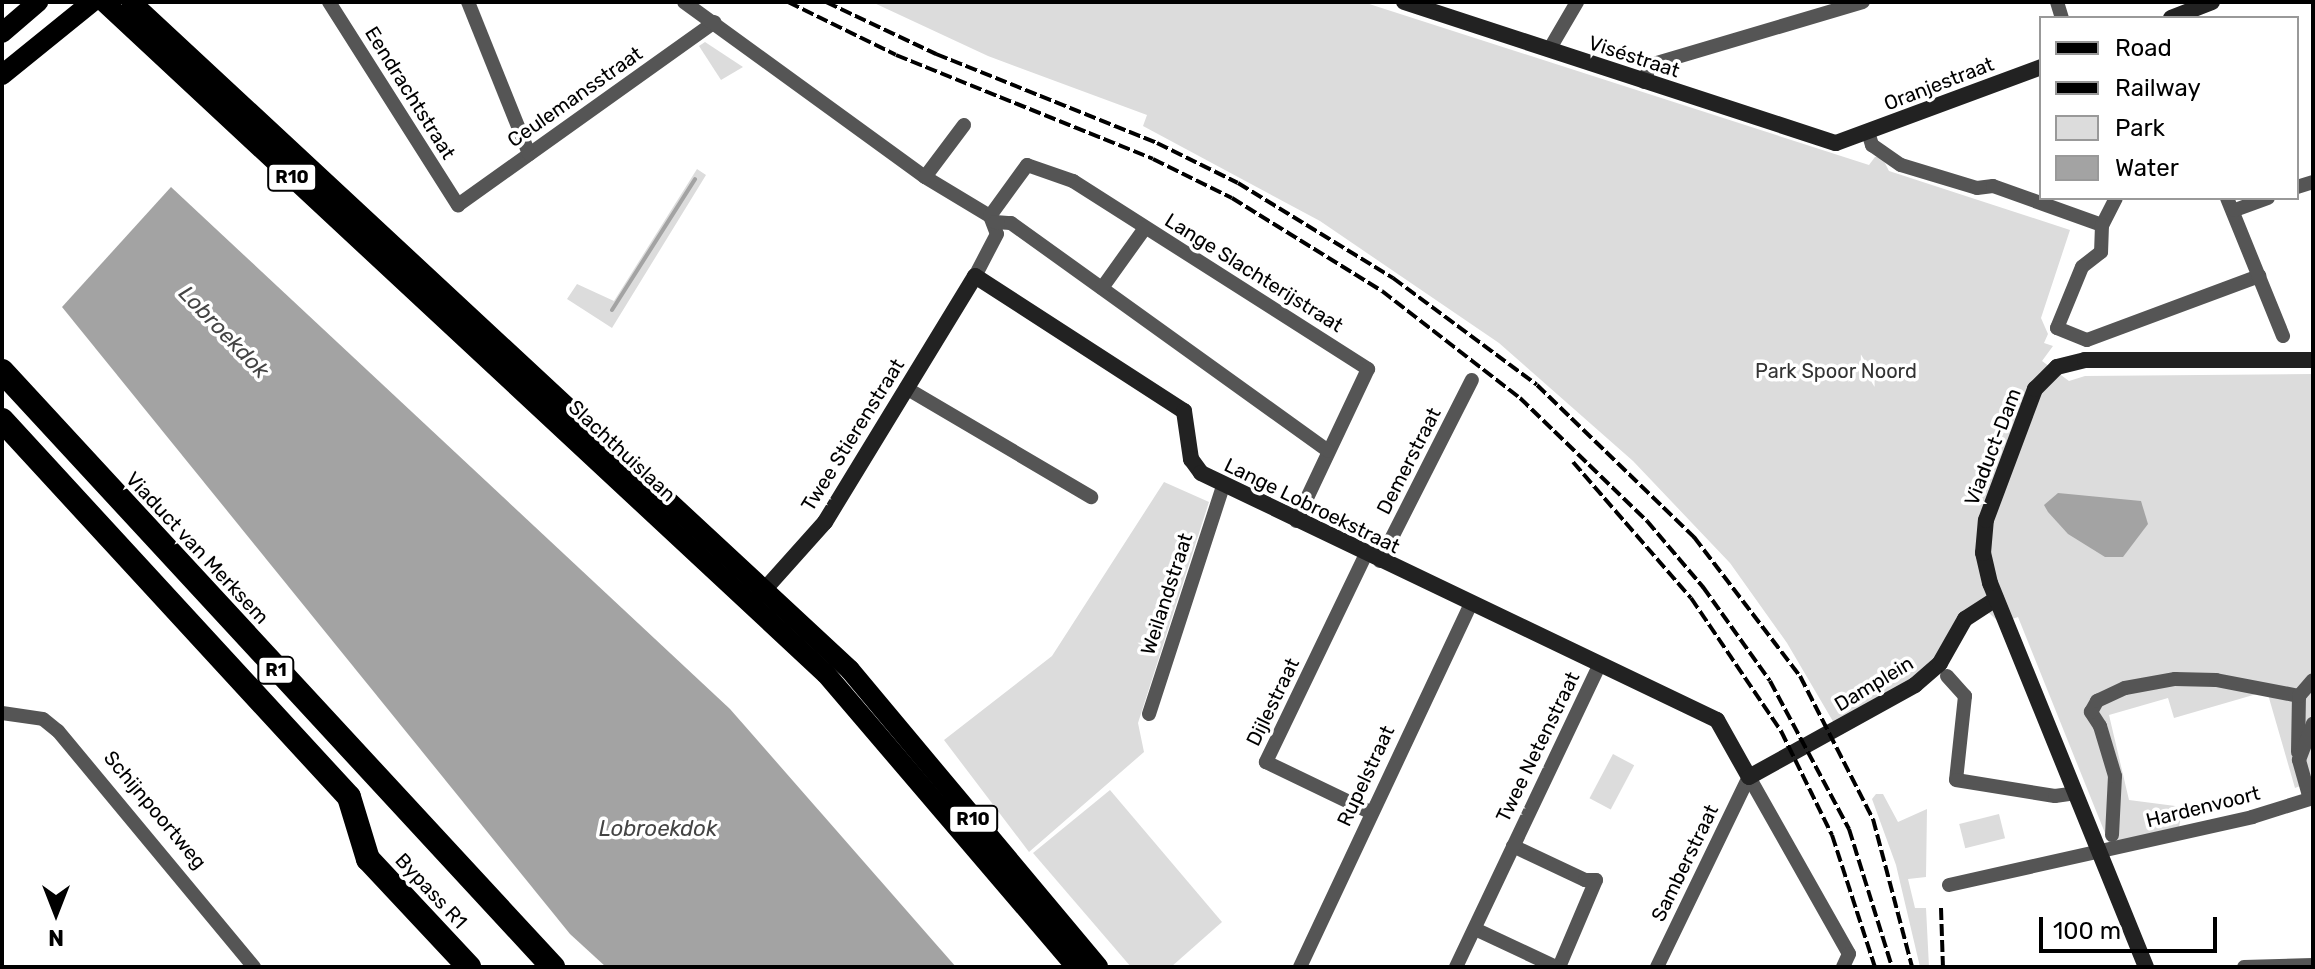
<!DOCTYPE html>
<html>
<head>
<meta charset="utf-8">
<style>
	body { margin:0 }
	#map { position:relative; width:2315px; height:969px; overflow:hidden; background:#fff; font-family:Rubik,sans-serif }
	div>[style] { position:absolute }
	.green>* { inset:0; background:#dcdcdc; transform-origin:0 0 }
	.water>* { inset:0; background:#a3a3a3 }
	.stream>* { height:4px; margin:-2px; padding:0 2px; transform-origin:2px; border-radius:2px; background:#a3a3a3 }
	.street>* { height:14px; margin:-7px; padding:0 7px; transform-origin:7px; border-radius:7px; background:#555 }
	.secondary>* { height:16px; margin:-8px; padding:0 8px; transform-origin:8px; border-radius:8px; background:#222 }
	.primary>* { height:20px; margin:-10px; padding:0 10px; transform-origin:10px; border-radius:10px; background:#000 }
	.highway>* { height:24px; margin:-12px; padding:0 12px; transform-origin:12px; border-radius:12px; background:#000 }
	.rail>* { height:4px; margin-top:-2px; transform-origin:0; background:repeating-linear-gradient(90deg,#000 0 12px,transparent 0 16px) }
	span { translate:-50% -50%; white-space:nowrap; text-align:center; line-height:1.15; -webkit-text-stroke:7px #fff; paint-order:stroke }
	.shield-label span { padding:2px 6px; background:#fff; border:2px solid; border-radius:6px; -webkit-text-stroke-width:0 }
	.shield-label { font-size:18px; color:#000; font-weight:700 }
	.street-label { font-size:20px; color:#000 }
	.park-label { font-size:20px; color:#333 }
	.water-label { font-size:22px; color:#444; font-style:italic }
	.frame { position:absolute; inset:0; border:4px solid #000; pointer-events:none }
	.legend { position:absolute; left:2039px; top:16px; width:260px; height:184px; box-sizing:border-box; background:#fff; border:2px solid #999; margin:0; padding:10px 14px; list-style:none; font-size:24px; color:#000 }
	.legend li { display:flex; align-items:center; gap:16px; height:40px }
	.legend b { width:40px; border:2px solid #999 }
	.north { position:absolute; left:16px; top:873px; width:80px; height:80px; -webkit-text-stroke:6px #fff; paint-order:stroke; rotate:180deg; font-size:22px; font-weight:700; line-height:32px; text-align:center; color:#000 }
	.north::after { content:''; display:block; margin:auto; width:28px; height:36px; background:#000; clip-path:polygon(50% 0,100% 100%,50% 72%,0 100%) }
	.scale { position:absolute; left:2039px; top:917px; width:178px; height:36px; box-sizing:border-box; border:4px solid #000; border-top:0; padding-left:10px; font-size:24px; line-height:28px; white-space:nowrap; color:#000; -webkit-text-stroke:6px #fff; paint-order:stroke }
</style>
</head>
<body>
<div id="map">
	<div class="green">
		<i style="clip-path:polygon(872px 2px,1363px 2px,1869px 165px,1875px 157px,1882px 157px,1889px 171px,2070px 230px,2041px 318px,2048px 334px,2044px 343px,2053px 346px,2042px 361px,2069px 381px,2085px 376px,2313px 374px,2313px 781px,2295px 788px,2267px 691px,2174px 718px,2168px 698px,2109px 715px,2129px 800px,2183px 807px,2179px 827px,2109px 843px,2018px 617px,2000px 623px,1989px 613px,1975px 618px,1924px 686px,1841px 735px,1787px 643px,1730px 563px,1633px 461px,1499px 343px,1320px 221px,1143px 126px,1147px 115px,988px 56px)"></i>
		<i style="clip-path:polygon(705px 42px,743px 67px,721px 80px,699px 46px)"></i>
		<i style="clip-path:polygon(697px 169px,706px 175px,612px 328px,567px 299px,577px 284px,614px 301px)"></i>
		<i style="clip-path:polygon(1164px 482px,1209px 502px,1138px 723px,1144px 752px,1029px 852px,944px 740px,1052px 656px)"></i>
		<i style="left:1613px;top:754px;width:24px;height:50px;rotate:28deg"></i>
		<i style="clip-path:polygon(1110px 790px,1222px 922px,1171px 967px,1131px 967px,1033px 853px)"></i>
		<i style="clip-path:polygon(1876px 794px,1883px 794px,1898px 822px,1927px 809px,1926px 877px,1908px 879px,1915px 908px,1926px 908px,1929px 967px,1920px 967px,1896px 865px,1872px 799px)"></i>
		<i style="left:1999px;top:814px;width:25px;height:41px;rotate:76deg"></i>
	</div>
	<div class="water">
		<i style="clip-path:polygon(171px 187px,730px 709px,956px 967px,606px 967px,570px 934px,62px 307px)"></i>
		<i style="clip-path:polygon(2058px 493px,2141px 501px,2148px 524px,2123px 557px,2105px 557px,2068px 534px,2048px 512px,2044px 505px)"></i>
	</div>
	<div class="stream">
		<i style="left:612px;top:310px;width:155px;rotate:-57.6deg"></i>
	</div>
	<div class="street">
		<i style="left:329px;top:2px;width:241px;rotate:57.6deg"></i>
		<i style="left:458px;top:205px;width:315px;rotate:-35.5deg"></i>
		<i style="left:468px;top:2px;width:164px;rotate:68.1deg"></i>
		<i style="left:684px;top:2px;width:298px;rotate:36deg"></i>
		<i style="left:925px;top:177px;width:76px;rotate:31deg"></i>
		<i style="left:990px;top:216px;width:19px;rotate:69deg"></i>
		<i style="left:997px;top:234px;width:47px;rotate:117.6deg"></i>
		<i style="left:2057px;top:2px;width:17px;rotate:73deg"></i>
		<i style="left:1549px;top:50px;width:56px;rotate:-59.7deg"></i>
		<i style="left:1644px;top:82px;width:18px;rotate:-71deg"></i>
		<i style="left:1650px;top:65px;width:222px;rotate:-16.5deg"></i>
		<i style="left:1868px;top:132px;width:14px;rotate:73deg"></i>
		<i style="left:1872px;top:145px;width:35px;rotate:35deg"></i>
		<i style="left:1901px;top:165px;width:79px;rotate:16.8deg"></i>
		<i style="left:1977px;top:188px;width:16px;rotate:-7deg"></i>
		<i style="left:1993px;top:186px;width:116px;rotate:19.7deg"></i>
		<i style="left:925px;top:177px;width:65px;rotate:-53.1deg"></i>
		<i style="left:2297px;top:187px;width:17px;rotate:-17deg"></i>
		<i style="left:2116px;top:198px;width:30px;rotate:117deg"></i>
		<i style="left:2102px;top:225px;width:27px;rotate:92deg"></i>
		<i style="left:2101px;top:252px;width:24px;rotate:142deg"></i>
		<i style="left:2082px;top:267px;width:66px;rotate:112.3deg"></i>
		<i style="left:2057px;top:328px;width:32px;rotate:22deg"></i>
		<i style="left:2087px;top:340px;width:184px;rotate:-20.4deg"></i>
		<i style="left:2227px;top:198px;width:149px;rotate:67.9deg"></i>
		<i style="left:2235px;top:210px;width:35px;rotate:-20deg"></i>
		<i style="left:990px;top:216px;width:63px;rotate:-54deg"></i>
		<i style="left:1027px;top:165px;width:49px;rotate:19.2deg"></i>
		<i style="left:1073px;top:181px;width:350px;rotate:32.5deg"></i>
		<i style="left:1368px;top:369px;width:168px;rotate:115.3deg"></i>
		<i style="left:995px;top:222px;width:16px;rotate:4deg"></i>
		<i style="left:1011px;top:223px;width:390px;rotate:35.7deg"></i>
		<i style="left:1102px;top:288px;width:74px;rotate:-54.4deg"></i>
		<i style="left:906px;top:388px;width:215px;rotate:30.5deg"></i>
		<i style="left:1366px;top:554px;width:231px;rotate:115.7deg"></i>
		<i style="left:1266px;top:762px;width:115px;rotate:25.7deg"></i>
		<i style="left:1380px;top:561px;width:203px;rotate:-63.1deg"></i>
		<i style="left:1947px;top:676px;width:27px;rotate:48deg"></i>
		<i style="left:1965px;top:696px;width:84px;rotate:96.1deg"></i>
		<i style="left:1956px;top:780px;width:100px;rotate:9.2deg"></i>
		<i style="left:2055px;top:796px;width:21px;rotate:-8deg"></i>
		<i style="left:2px;top:713px;width:41px;rotate:8.3deg"></i>
		<i style="left:43px;top:719px;width:19px;rotate:39deg"></i>
		<i style="left:58px;top:731px;width:307px;rotate:50.3deg"></i>
		<i style="left:1149px;top:714px;width:240px;rotate:-72deg"></i>
		<i style="left:2298px;top:752px;width:56px;rotate:-89deg"></i>
		<i style="left:1749px;top:777px;width:203px;rotate:60.5deg"></i>
		<i style="left:1849px;top:954px;width:14px;rotate:115deg"></i>
		<i style="left:2310px;top:799px;width:41px;rotate:-105.8deg"></i>
		<i style="left:2299px;top:760px;width:39px;rotate:-69deg"></i>
		<i style="left:2112px;top:835px;width:59px;rotate:-87.1deg"></i>
		<i style="left:2115px;top:776px;width:52px;rotate:-106.7deg"></i>
		<i style="left:2100px;top:726px;width:17px;rotate:-123deg"></i>
		<i style="left:2091px;top:712px;width:13px;rotate:-61deg"></i>
		<i style="left:2097px;top:701px;width:31px;rotate:-25deg"></i>
		<i style="left:2125px;top:688px;width:51px;rotate:-10.2deg"></i>
		<i style="left:2175px;top:679px;width:41px;rotate:1.4deg"></i>
		<i style="left:2216px;top:680px;width:85px;rotate:10.9deg"></i>
		<i style="left:2299px;top:696px;width:21px;rotate:-49deg"></i>
		<i style="left:1513px;top:846px;width:80px;rotate:25.3deg"></i>
		<i style="left:1585px;top:880px;width:11px"></i>
		<i style="left:1596px;top:880px;width:95px;rotate:113deg"></i>
		<i style="left:1949px;top:885px;width:311px;rotate:-12.6deg"></i>
		<i style="left:2252px;top:817px;width:64px;rotate:-17.3deg"></i>
		<i style="left:1475px;top:929px;width:89px;rotate:25.1deg"></i>
		<i style="left:1300px;top:967px;width:402px;rotate:-64.8deg"></i>
		<i style="left:1456px;top:967px;width:333px;rotate:-64.6deg"></i>
		<i style="left:1657px;top:967px;width:211px;rotate:-64.2deg"></i>
		<i style="left:2244px;top:967px;width:69px;rotate:-1.7deg"></i>
	</div>
	<div class="secondary">
		<i style="left:1404px;top:2px;width:454px;rotate:18.1deg"></i>
		<i style="left:1836px;top:143px;width:219px;rotate:-20.3deg"></i>
		<i style="left:2171px;top:18px;width:44px;rotate:-21.3deg"></i>
		<i style="left:757px;top:598px;width:102px;rotate:-48.2deg"></i>
		<i style="left:825px;top:522px;width:288px;rotate:-58.6deg"></i>
		<i style="left:975px;top:276px;width:249px;rotate:32.9deg"></i>
		<i style="left:1184px;top:411px;width:49px;rotate:81.7deg"></i>
		<i style="left:1191px;top:459px;width:17px;rotate:54deg"></i>
		<i style="left:1201px;top:473px;width:572px;rotate:25.58deg"></i>
		<i style="left:1717px;top:720px;width:65px;rotate:60.7deg"></i>
		<i style="left:1749px;top:777px;width:190px;rotate:-29deg"></i>
		<i style="left:1915px;top:685px;width:33px;rotate:-41deg"></i>
		<i style="left:1940px;top:663px;width:51px;rotate:-60.4deg"></i>
		<i style="left:1965px;top:619px;width:37px;rotate:-33deg"></i>
		<i style="left:2146px;top:967px;width:414px;rotate:-112.1deg"></i>
		<i style="left:1990px;top:583px;width:31px;rotate:-103deg"></i>
		<i style="left:1983px;top:553px;width:33px;rotate:-85deg"></i>
		<i style="left:1986px;top:520px;width:140px;rotate:-69.5deg"></i>
		<i style="left:2035px;top:389px;width:31px;rotate:-45deg"></i>
		<i style="left:2057px;top:367px;width:29px;rotate:-14deg"></i>
		<i style="left:2085px;top:360px;width:228px"></i>
	</div>
	<div class="primary">
		<i style="left:104px;top:2px;width:986px;rotate:42.95deg"></i>
		<i style="left:826px;top:674px;width:385px;rotate:49.5deg"></i>
		<i style="left:131px;top:2px;width:981px;rotate:42.89deg"></i>
		<i style="left:850px;top:670px;width:387px;rotate:50.1deg"></i>
		<i style="left:2px;top:33px;width:48px;rotate:-40.7deg"></i>
		<i style="left:2px;top:75px;width:116px;rotate:-39deg"></i>
	</div>
	<div class="highway">
		<i style="left:2px;top:371px;width:812px;rotate:47.25deg"></i>
		<i style="left:2px;top:420px;width:512px;rotate:47.37deg"></i>
		<i style="left:349px;top:797px;width:65px;rotate:73deg"></i>
		<i style="left:368px;top:859px;width:148px;rotate:46.9deg"></i>
	</div>
	<div class="rail">
		<i style="left:788px;top:2px;width:120px;rotate:26.1deg"></i>
		<i style="left:896px;top:55px;width:277px;rotate:22deg"></i>
		<i style="left:1153px;top:159px;width:88px;rotate:26.3deg"></i>
		<i style="left:1232px;top:198px;width:176px;rotate:31.8deg"></i>
		<i style="left:1382px;top:291px;width:175px;rotate:37.8deg"></i>
		<i style="left:1520px;top:398px;width:177px;rotate:44.1deg"></i>
		<i style="left:1647px;top:521px;width:87px;rotate:49.7deg"></i>
		<i style="left:1703px;top:587px;width:115px;rotate:54.5deg"></i>
		<i style="left:1770px;top:681px;width:168px;rotate:61.9deg"></i>
		<i style="left:1849px;top:829px;width:145px;rotate:72.7deg"></i>
		<i style="left:826px;top:2px;width:122px;rotate:25.3deg"></i>
		<i style="left:936px;top:54px;width:238px;rotate:21.9deg"></i>
		<i style="left:1157px;top:143px;width:90px;rotate:26.3deg"></i>
		<i style="left:1238px;top:183px;width:182px;rotate:31.5deg"></i>
		<i style="left:1393px;top:278px;width:179px;rotate:36.6deg"></i>
		<i style="left:1537px;top:385px;width:219px;rotate:44.1deg"></i>
		<i style="left:1694px;top:537px;width:175px;rotate:52.7deg"></i>
		<i style="left:1800px;top:676px;width:161px;rotate:63deg"></i>
		<i style="left:1873px;top:819px;width:153px;rotate:75.2deg"></i>
		<i style="left:1573px;top:462px;width:180px;rotate:49.1deg"></i>
		<i style="left:1691px;top:598px;width:161px;rotate:55.9deg"></i>
		<i style="left:1781px;top:731px;width:116px;rotate:63.9deg"></i>
		<i style="left:1832px;top:835px;width:139px;rotate:72deg"></i>
		<i style="left:1941px;top:908px;width:59px;rotate:88.1deg"></i>
	</div>
	<div class="shield-label">
		<span style="left:292px;top:177px">R10</span>
		<span style="left:276px;top:670px">R1</span>
		<span style="left:973px;top:819px">R10</span>
	</div>
	<div class="street-label">
		<span style="left:1634px;top:57px;rotate:18deg">Viséstraat</span>
		<span style="left:1939px;top:84px;rotate:-21deg">Oranjestraat</span>
		<span style="left:410px;top:93px;rotate:58deg">Eendrachtstraat</span>
		<span style="left:575px;top:97px;rotate:-35deg">Ceulemansstraat</span>
		<span style="left:1254px;top:273px;rotate:32deg">Lange Slachterijstraat</span>
		<span style="left:853px;top:435px;rotate:-58deg">Twee Stierenstraat</span>
		<span style="left:1993px;top:447px;rotate:-69deg">Viaduct-Dam</span>
		<span style="left:622px;top:451px;rotate:43deg">Slachthuislaan</span>
		<span style="left:1409px;top:461px;rotate:-63deg">Demerstraat</span>
		<span style="left:1312px;top:506px;rotate:26deg">Lange Lobroekstraat</span>
		<span style="left:197px;top:548px;rotate:47deg">Viaduct van Merksem</span>
		<span style="left:1167px;top:594px;rotate:-72deg">Weilandstraat</span>
		<span style="left:1874px;top:684px;rotate:-31deg">Damplein</span>
		<span style="left:1273px;top:702px;rotate:-64deg">Dijlestraat</span>
		<span style="left:1538px;top:747px;rotate:-64deg">Twee Netenstraat</span>
		<span style="left:1366px;top:776px;rotate:-65deg">Rupelstraat</span>
		<span style="left:2203px;top:807px;rotate:-14deg">Hardenvoort</span>
		<span style="left:155px;top:810px;rotate:50deg">Schijnpoortweg</span>
		<span style="left:1685px;top:863px;rotate:-64deg">Samberstraat</span>
		<span style="left:431px;top:891px;rotate:47deg">Bypass R1</span>
	</div>
	<div class="park-label">
		<span style="left:1836px;top:371px">Park Spoor Noord</span>
	</div>
	<div class="water-label">
		<span style="left:224px;top:332px;rotate:46deg">Lobroekdok</span>
		<span style="left:658px;top:829px">Lobroekdok</span>
	</div>
	<div class="frame"></div>
	<ul class="legend">
	<li><b style="height:10px;background:#000"></b>Road</li>
	<li><b style="height:10px;background:#000"></b>Railway</li>
	<li><b style="height:22px;background:#dcdcdc"></b>Park</li>
	<li><b style="height:22px;background:#a3a3a3"></b>Water</li>
	</ul>
	<div class="north">N</div>
	<div class="scale">100 m</div>
</div>
</body>
</html>
